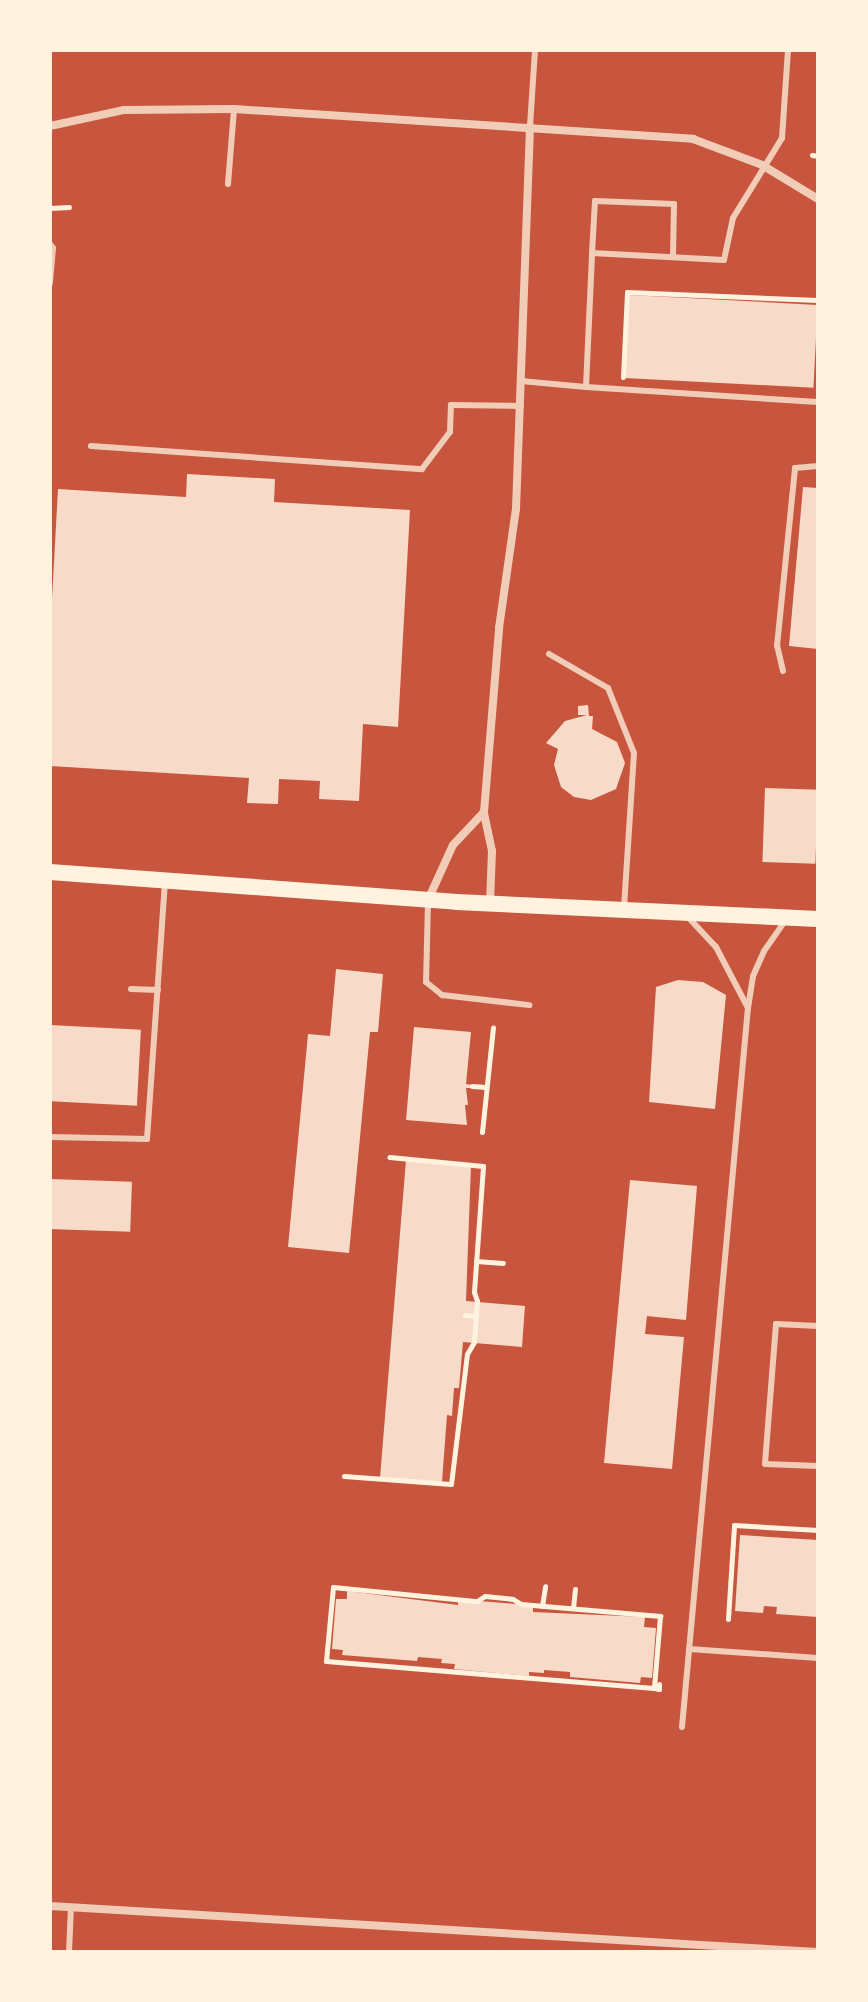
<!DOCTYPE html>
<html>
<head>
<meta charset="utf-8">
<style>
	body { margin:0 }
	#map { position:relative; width:868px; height:2002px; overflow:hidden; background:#c8553d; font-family:"Open Sans",sans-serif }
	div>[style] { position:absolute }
	.building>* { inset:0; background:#f7dbc8; transform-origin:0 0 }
	.path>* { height:5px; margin:-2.5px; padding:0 2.5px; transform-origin:2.5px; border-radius:2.5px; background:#fff3e0 }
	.service>* { height:6px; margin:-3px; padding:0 3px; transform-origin:3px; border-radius:3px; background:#f1ccb7 }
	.minor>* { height:8px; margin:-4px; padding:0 4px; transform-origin:4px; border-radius:4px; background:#f1ccb7 }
	.secondary>* { height:16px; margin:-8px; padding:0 8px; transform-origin:8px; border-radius:8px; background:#fff3e0 }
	span { translate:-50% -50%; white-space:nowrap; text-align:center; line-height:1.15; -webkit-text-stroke:7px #fff3e0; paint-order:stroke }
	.frame { position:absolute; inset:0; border:52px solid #fff3e0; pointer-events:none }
</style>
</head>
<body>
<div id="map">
	<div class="building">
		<i style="left:629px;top:295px;width:189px;height:83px;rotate:3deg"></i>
		<i style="clip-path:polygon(187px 474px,275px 479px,274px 502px,410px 510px,398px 727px,363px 724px,359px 801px,319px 799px,320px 781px,279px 779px,278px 804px,247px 803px,249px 778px,50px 766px,50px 635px,58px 489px,186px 497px)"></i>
		<i style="clip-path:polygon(803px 487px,818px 488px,818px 649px,789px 646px)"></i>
		<i style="clip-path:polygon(588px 705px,589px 716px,593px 716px,592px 729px,617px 742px,625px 763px,616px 789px,591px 800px,574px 797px,561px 787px,554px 765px,558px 749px,546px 743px,565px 721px,587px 715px,578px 715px,578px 706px)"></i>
		<i style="left:765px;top:788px;width:53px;height:74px;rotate:2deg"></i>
		<i style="clip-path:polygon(336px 969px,383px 974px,378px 1032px,370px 1032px,349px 1253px,288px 1247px,308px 1034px,330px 1036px)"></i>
		<i style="clip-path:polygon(678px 980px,703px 982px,726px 995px,715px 1109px,649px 1102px,656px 987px)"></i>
		<i style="left:50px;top:1025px;width:91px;height:76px;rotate:3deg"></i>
		<i style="clip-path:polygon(414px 1027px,471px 1032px,466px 1084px,472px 1085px,472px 1088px,466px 1088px,468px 1105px,465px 1105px,467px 1125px,406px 1120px)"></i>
		<i style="clip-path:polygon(406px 1160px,471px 1165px,466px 1301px,525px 1306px,522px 1347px,463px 1342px,459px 1388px,454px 1388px,452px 1416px,447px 1415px,442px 1482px,380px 1478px)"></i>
		<i style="left:50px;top:1179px;width:82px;height:50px;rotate:2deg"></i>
		<i style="clip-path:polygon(630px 1180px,697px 1186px,686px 1320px,647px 1316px,645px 1334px,684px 1337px,672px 1469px,604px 1463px)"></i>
		<i style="clip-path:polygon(740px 1535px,818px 1540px,818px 1617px,776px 1614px,777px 1607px,764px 1606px,763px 1613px,735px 1611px)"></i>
		<i style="clip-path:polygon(347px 1591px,458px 1605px,458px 1601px,479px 1601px,516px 1604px,533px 1608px,533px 1612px,645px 1617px,644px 1627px,656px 1628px,652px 1678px,641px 1677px,640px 1683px,570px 1677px,570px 1672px,544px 1670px,544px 1673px,529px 1672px,529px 1676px,454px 1669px,455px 1664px,441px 1663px,442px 1659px,418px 1657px,417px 1661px,342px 1655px,343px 1650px,332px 1649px,336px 1599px,347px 1599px)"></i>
	</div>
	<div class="path">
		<i style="left:812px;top:155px;width:6px;rotate:9deg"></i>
		<i style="left:50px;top:208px;width:19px;rotate:-3deg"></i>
		<i style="left:623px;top:377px;width:85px;rotate:-87.3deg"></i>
		<i style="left:627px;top:292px;width:191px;rotate:2.4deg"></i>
		<i style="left:472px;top:1086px;width:14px;rotate:4deg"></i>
		<i style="left:482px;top:1132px;width:105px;rotate:-84deg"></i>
		<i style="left:476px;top:1261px;width:27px;rotate:4deg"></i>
		<i style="left:465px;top:1315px;width:11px;rotate:5deg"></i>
		<i style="left:344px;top:1476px;width:107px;rotate:4.3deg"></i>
		<i style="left:451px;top:1484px;width:131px;rotate:-83deg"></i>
		<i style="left:467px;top:1354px;width:14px;rotate:-60deg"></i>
		<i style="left:474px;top:1342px;width:41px;rotate:-85.8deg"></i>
		<i style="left:477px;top:1301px;width:9px;rotate:-108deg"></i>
		<i style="left:474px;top:1292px;width:126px;rotate:-85.9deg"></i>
		<i style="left:483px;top:1166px;width:94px;rotate:-174.5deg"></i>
		<i style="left:333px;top:1587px;width:145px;rotate:5.6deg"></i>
		<i style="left:477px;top:1601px;width:9px;rotate:-32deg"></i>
		<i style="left:485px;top:1596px;width:28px;rotate:6deg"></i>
		<i style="left:513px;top:1599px;width:9px;rotate:32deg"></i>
		<i style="left:521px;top:1604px;width:140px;rotate:4.9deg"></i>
		<i style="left:660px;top:1616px;width:72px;rotate:94.8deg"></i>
		<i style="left:654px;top:1688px;width:329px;rotate:-175.3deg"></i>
		<i style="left:326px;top:1661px;width:74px;rotate:-84.6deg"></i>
		<i style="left:542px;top:1606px;width:20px;rotate:-81deg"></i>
		<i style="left:573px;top:1608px;width:19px;rotate:-84deg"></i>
		<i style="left:728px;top:1619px;width:94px;rotate:-86.3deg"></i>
		<i style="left:734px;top:1525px;width:84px;rotate:3.4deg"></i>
		<i style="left:654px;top:1688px;width:5px;rotate:11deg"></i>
		<i style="left:659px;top:1689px;width:5px;rotate:-90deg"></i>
	</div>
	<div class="service">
		<i style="left:530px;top:126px;width:76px;rotate:-86.2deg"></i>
		<i style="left:228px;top:184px;width:75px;rotate:-85.4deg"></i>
		<i style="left:50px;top:244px;width:5px;rotate:53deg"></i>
		<i style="left:53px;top:248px;width:35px;rotate:95deg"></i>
		<i style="left:592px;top:253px;width:52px;rotate:-86.7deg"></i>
		<i style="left:595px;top:201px;width:79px;rotate:2.2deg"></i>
		<i style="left:674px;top:204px;width:53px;rotate:91.1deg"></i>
		<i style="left:521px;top:381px;width:65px;rotate:5.3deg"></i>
		<i style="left:586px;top:387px;width:134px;rotate:-87.4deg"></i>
		<i style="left:592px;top:253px;width:132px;rotate:3deg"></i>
		<i style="left:724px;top:260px;width:43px;rotate:-77.9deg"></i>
		<i style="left:733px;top:218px;width:94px;rotate:-58.5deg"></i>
		<i style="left:782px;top:138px;width:88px;rotate:-86.1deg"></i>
		<i style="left:586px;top:387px;width:232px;rotate:3.7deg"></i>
		<i style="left:91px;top:446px;width:332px;rotate:4deg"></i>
		<i style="left:422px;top:469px;width:46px;rotate:-52.9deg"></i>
		<i style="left:450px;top:432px;width:27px;rotate:-88deg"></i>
		<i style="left:451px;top:405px;width:70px;rotate:0.8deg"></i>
		<i style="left:549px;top:654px;width:68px;rotate:30deg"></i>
		<i style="left:608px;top:688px;width:70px;rotate:68.2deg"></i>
		<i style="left:634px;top:753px;width:155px;rotate:93.7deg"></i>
		<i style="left:783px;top:671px;width:26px;rotate:-103deg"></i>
		<i style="left:777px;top:646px;width:179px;rotate:-84.2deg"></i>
		<i style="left:795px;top:468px;width:23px;rotate:-5deg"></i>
		<i style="left:428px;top:902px;width:80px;rotate:91.4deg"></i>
		<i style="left:426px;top:982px;width:21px;rotate:39deg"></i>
		<i style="left:442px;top:995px;width:88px;rotate:6.6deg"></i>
		<i style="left:686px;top:915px;width:44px;rotate:46.8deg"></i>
		<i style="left:716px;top:947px;width:69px;rotate:62.3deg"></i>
		<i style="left:131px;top:989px;width:27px;rotate:2deg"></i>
		<i style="left:50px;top:1137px;width:97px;rotate:1.2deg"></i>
		<i style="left:147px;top:1139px;width:260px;rotate:-86deg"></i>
		<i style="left:818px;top:1326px;width:42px;rotate:-177.3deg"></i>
		<i style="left:776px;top:1324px;width:140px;rotate:94.5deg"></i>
		<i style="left:765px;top:1464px;width:53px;rotate:2.2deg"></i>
		<i style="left:689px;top:1649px;width:129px;rotate:4deg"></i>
		<i style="left:682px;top:1727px;width:722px;rotate:-84.76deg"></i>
		<i style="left:748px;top:1008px;width:32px;rotate:-81deg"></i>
		<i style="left:753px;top:976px;width:27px;rotate:-66deg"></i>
		<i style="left:764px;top:951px;width:38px;rotate:-55deg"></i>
		<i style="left:69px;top:1952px;width:45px;rotate:-87.5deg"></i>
	</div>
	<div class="minor">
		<i style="left:50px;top:126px;width:76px;rotate:-12.2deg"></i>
		<i style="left:124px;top:110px;width:110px;rotate:-0.5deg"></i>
		<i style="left:234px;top:109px;width:460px;rotate:3.7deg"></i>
		<i style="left:693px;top:139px;width:74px;rotate:20.6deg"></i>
		<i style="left:762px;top:165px;width:66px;rotate:31.3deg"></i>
		<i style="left:428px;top:900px;width:60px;rotate:-65.6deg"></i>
		<i style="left:453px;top:845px;width:45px;rotate:-46.8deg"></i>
		<i style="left:490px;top:903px;width:52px;rotate:-87.8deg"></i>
		<i style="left:492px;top:851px;width:40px;rotate:-102deg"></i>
		<i style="left:484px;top:812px;width:185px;rotate:-85.3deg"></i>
		<i style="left:499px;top:628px;width:120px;rotate:-81.9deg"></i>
		<i style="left:516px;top:509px;width:383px;rotate:-87.9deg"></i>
		<i style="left:50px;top:1906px;width:769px;rotate:3.43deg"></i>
	</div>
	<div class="secondary">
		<i style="left:50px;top:872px;width:408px;rotate:4.2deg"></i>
		<i style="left:457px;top:902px;width:361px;rotate:2.7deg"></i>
	</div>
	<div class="frame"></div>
</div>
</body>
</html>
